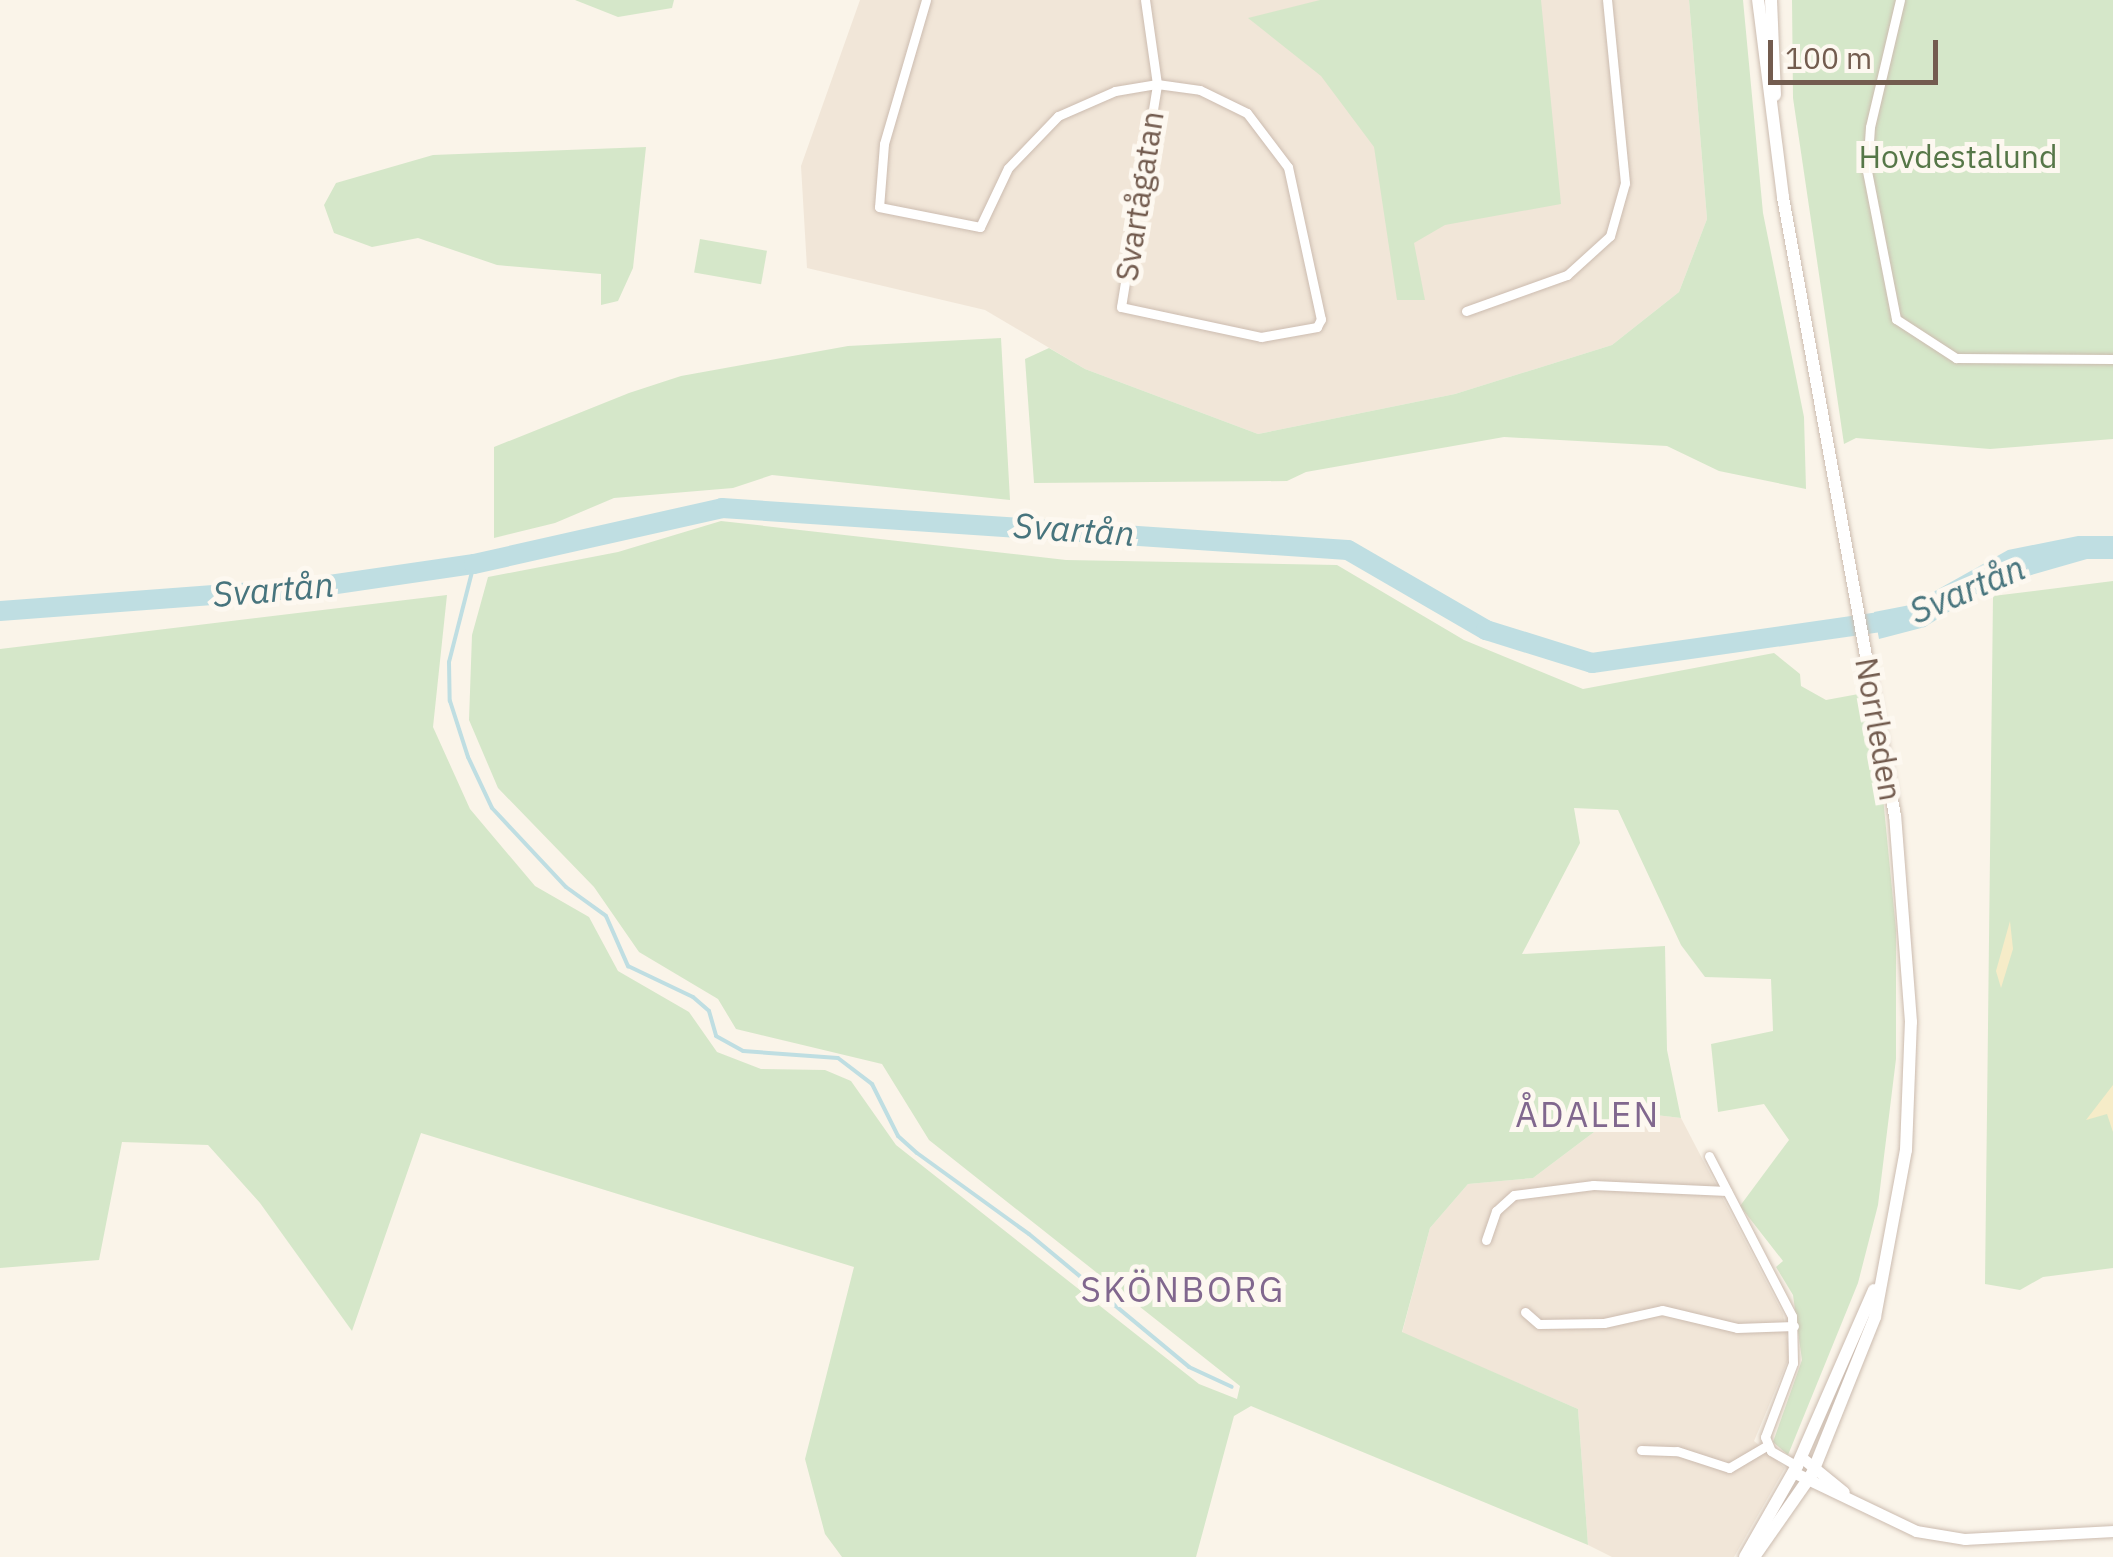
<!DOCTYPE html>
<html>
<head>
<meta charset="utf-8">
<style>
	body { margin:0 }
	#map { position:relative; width:2113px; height:1557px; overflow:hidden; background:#faf4e9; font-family:"IBM Plex Sans",sans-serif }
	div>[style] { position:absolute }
	.residential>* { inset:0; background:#f1e6d8 }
	.green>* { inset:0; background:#d5e7c9; transform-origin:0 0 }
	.sand>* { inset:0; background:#f6ecc8 }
	.water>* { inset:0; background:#bfdee2 }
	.stream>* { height:4px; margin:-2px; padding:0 2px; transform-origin:2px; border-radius:2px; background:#bfdee2 }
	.river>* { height:20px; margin:-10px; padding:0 10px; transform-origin:10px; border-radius:10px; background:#bfdee2 }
	.roads { filter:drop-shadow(0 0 2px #ccbcb0) drop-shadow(0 0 2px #ccbcb0) }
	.minor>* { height:9px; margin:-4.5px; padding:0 4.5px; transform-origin:4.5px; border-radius:4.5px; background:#fff }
	.tertiary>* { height:11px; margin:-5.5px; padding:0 5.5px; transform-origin:5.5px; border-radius:5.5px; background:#fff }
	.secondary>* { height:12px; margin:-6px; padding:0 6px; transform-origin:6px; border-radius:6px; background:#fff }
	span { translate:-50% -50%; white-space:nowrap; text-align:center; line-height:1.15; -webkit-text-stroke:10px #fdf8f0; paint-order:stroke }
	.park-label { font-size:32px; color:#567748 }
	.street-label { font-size:32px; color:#735c4f }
	.water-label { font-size:35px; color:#47747d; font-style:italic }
	.neighbourhood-label { font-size:35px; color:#81678e; letter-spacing:2.5px }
	.scale { position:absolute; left:1768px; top:40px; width:170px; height:45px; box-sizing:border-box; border:5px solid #735c4f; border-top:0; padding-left:12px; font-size:30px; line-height:35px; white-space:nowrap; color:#735c4f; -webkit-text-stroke:8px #fdf8f0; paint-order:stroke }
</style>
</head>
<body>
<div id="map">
	<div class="residential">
		<i style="clip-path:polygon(860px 0,1689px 0,1707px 219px,1679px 292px,1612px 345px,1455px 394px,1258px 434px,1085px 369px,985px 310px,807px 268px,801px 166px)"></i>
		<i style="clip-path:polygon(1622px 1111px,1681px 1118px,1783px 1314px,1790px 1355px,1754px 1441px,1785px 1468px,1734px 1557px,1612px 1557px,1588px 1545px,1578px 1409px,1402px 1333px,1430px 1228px,1468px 1184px,1533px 1178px)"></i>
	</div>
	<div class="green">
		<i style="clip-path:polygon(575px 0,674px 0,672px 8px,618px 17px)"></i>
		<i style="clip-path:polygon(1320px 0,1541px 0,1561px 204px,1445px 225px,1414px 243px,1425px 300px,1397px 300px,1374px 147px,1321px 76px,1248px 18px)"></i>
		<i style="clip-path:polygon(1689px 0,1743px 0,1763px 213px,1804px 417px,1806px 489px,1719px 471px,1667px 446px,1504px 437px,1306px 472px,1287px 481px,1034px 483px,1025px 359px,1049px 348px,1085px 369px,1258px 434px,1455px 394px,1612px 345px,1679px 292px,1707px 219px)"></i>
		<i style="clip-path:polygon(1792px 0,2113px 0,2113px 439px,1990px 449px,1856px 438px,1844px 444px,1793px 98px)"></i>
		<i style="clip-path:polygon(646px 147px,633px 268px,618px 301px,601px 305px,601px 274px,497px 265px,418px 238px,372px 247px,334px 233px,324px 205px,336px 183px,433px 155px)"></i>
		<i style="left:700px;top:239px;width:68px;height:34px;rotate:10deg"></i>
		<i style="clip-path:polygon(1001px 338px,1010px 500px,772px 475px,733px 488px,614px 498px,555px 523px,494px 538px,494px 447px,629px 393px,681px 376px,848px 346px)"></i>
		<i style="clip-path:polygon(721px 521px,1066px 560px,1337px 565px,1464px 640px,1583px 689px,1774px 653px,1800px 674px,1801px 686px,1826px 700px,1864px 693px,1882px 787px,1896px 930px,1896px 1059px,1878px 1205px,1858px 1283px,1788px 1455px,1773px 1442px,1802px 1360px,1793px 1295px,1776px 1267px,1783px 1261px,1740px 1206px,1789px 1140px,1764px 1104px,1718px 1112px,1711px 1044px,1773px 1031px,1771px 979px,1705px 977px,1681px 945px,1618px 810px,1574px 808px,1580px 843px,1522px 954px,1665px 946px,1667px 1050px,1681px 1118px,1622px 1111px,1533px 1178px,1468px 1184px,1430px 1228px,1402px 1332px,1578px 1409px,1588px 1545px,1251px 1406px,1234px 1416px,1196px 1557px,842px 1557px,825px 1534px,805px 1459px,854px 1267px,421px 1133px,352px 1331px,260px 1203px,208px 1145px,122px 1142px,99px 1260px,0 1268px,0 649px,447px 595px,433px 727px,470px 809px,535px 886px,589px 917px,618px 971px,689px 1012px,717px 1052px,761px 1069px,825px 1070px,851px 1081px,896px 1145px,1199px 1384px,1237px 1399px,1240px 1386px,929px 1140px,882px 1064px,736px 1029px,718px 999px,639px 952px,594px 887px,498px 788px,469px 720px,472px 635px,488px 577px,618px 552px)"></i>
		<i style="clip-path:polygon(2113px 581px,2113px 1268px,2043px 1277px,2020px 1290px,1985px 1284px,1993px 596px)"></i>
	</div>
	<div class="sand">
		<i style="clip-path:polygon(2010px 921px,2013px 949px,2001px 988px,1996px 971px)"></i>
		<i style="clip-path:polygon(2113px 1085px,2113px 1132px,2107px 1114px,2086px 1120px)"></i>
	</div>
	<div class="water">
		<i style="clip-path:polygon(2078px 536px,2113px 536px,2113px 559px,2087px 559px,1986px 588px,1925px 627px,1879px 639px,1874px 612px,1910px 605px,2008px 550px)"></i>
	</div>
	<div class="stream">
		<i style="left:474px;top:564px;width:101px;rotate:104.3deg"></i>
		<i style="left:449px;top:662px;width:39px;rotate:89deg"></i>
		<i style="left:450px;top:701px;width:59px;rotate:72.2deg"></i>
		<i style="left:468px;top:757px;width:56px;rotate:64.8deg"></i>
		<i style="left:492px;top:808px;width:108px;rotate:46.9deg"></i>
		<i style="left:566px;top:887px;width:49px;rotate:35.9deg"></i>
		<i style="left:606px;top:916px;width:55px;rotate:66.3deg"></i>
		<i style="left:628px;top:966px;width:72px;rotate:25.5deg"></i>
		<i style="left:693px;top:997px;width:21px;rotate:41deg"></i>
		<i style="left:709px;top:1011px;width:26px;rotate:74deg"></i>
		<i style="left:716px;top:1036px;width:31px;rotate:29deg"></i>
		<i style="left:743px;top:1051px;width:95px;rotate:4.2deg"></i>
		<i style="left:838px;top:1058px;width:43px;rotate:37.4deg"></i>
		<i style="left:872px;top:1084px;width:58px;rotate:63.4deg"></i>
		<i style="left:898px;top:1136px;width:25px;rotate:42deg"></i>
		<i style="left:917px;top:1153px;width:138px;rotate:35.9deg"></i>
		<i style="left:1029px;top:1234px;width:208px;rotate:39.7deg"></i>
		<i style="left:1189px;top:1367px;width:47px;rotate:24.9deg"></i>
	</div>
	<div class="river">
		<i style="left:0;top:611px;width:310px;rotate:-4.3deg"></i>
		<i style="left:309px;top:588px;width:167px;rotate:-8.3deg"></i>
		<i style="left:474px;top:564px;width:254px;rotate:-12.7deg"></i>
		<i style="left:722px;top:508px;width:627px;rotate:3.84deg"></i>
		<i style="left:1348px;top:550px;width:160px;rotate:30.1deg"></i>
		<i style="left:1486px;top:630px;width:111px;rotate:17.3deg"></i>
		<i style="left:1592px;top:663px;width:314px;rotate:-8.1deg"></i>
	</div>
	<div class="roads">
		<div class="minor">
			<i style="left:926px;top:0;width:150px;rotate:106.3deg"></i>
			<i style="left:884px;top:144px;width:63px;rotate:94.5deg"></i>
			<i style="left:879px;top:207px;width:103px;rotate:11.2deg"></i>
			<i style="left:980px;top:227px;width:65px;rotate:-64.6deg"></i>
			<i style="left:1008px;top:168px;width:72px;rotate:-46.1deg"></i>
			<i style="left:1058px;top:116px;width:62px;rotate:-23.7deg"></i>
			<i style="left:1115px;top:91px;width:43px;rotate:-9.5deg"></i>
			<i style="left:1157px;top:84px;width:43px;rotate:7.9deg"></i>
			<i style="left:1200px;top:90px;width:52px;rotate:26.1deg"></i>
			<i style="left:1247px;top:113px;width:68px;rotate:52.8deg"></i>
			<i style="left:1288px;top:167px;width:156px;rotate:77.8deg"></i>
			<i style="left:1321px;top:319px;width:9px;rotate:117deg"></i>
			<i style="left:1317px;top:327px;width:57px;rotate:169.9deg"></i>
			<i style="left:1261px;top:337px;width:143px;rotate:-167.9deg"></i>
			<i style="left:1121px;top:307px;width:226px;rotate:-80.8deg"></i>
			<i style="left:1157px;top:84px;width:85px;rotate:-98.1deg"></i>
			<i style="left:1900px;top:0;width:130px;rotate:103.3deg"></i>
			<i style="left:1870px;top:127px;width:44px;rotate:93.9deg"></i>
			<i style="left:1867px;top:171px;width:151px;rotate:78.9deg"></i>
			<i style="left:1896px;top:319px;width:72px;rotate:33deg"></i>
			<i style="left:1956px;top:358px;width:157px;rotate:0.4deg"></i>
			<i style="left:1466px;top:311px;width:107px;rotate:-19.6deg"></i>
			<i style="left:1567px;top:275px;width:58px;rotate:-42.2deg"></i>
			<i style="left:1610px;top:236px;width:55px;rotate:-74.2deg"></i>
			<i style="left:1625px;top:183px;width:184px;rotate:-95.6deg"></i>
			<i style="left:1709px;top:1156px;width:180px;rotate:62.6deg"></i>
			<i style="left:1792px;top:1316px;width:47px;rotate:88.8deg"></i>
			<i style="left:1793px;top:1363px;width:79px;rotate:110.7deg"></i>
			<i style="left:1765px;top:1437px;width:15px;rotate:67deg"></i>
			<i style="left:1771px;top:1451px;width:30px;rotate:30deg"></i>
			<i style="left:1486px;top:1240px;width:31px;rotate:-71deg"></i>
			<i style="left:1496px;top:1211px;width:24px;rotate:-42deg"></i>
			<i style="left:1514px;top:1195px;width:80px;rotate:-7.2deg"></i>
			<i style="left:1593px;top:1185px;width:134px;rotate:2.6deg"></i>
			<i style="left:1525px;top:1312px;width:18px;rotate:41deg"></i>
			<i style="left:1539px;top:1324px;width:65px;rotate:-0.9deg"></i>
			<i style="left:1604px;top:1323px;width:59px;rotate:-12.6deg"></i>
			<i style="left:1662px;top:1310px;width:77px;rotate:13.5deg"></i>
			<i style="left:1737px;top:1328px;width:57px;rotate:-2deg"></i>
			<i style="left:1641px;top:1450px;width:36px;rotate:2deg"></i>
			<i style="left:1677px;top:1451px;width:55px;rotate:18.1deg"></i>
			<i style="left:1729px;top:1468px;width:45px;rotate:-30.5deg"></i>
		</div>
		<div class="tertiary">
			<i style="left:1801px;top:1457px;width:55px;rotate:39.1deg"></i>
			<i style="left:1793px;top:1472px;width:136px;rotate:25.6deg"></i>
			<i style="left:1916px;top:1531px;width:50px;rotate:9.3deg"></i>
			<i style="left:1965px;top:1539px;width:148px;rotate:-3.1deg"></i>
		</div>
		<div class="secondary">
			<i style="left:1771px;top:0;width:95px;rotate:87.6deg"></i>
			<i style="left:1745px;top:1557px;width:105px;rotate:-60.3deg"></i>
			<i style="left:1797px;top:1466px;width:192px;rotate:-66.4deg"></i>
			<i style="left:1754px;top:1557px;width:101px;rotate:-55.1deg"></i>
			<i style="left:1812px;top:1474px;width:169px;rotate:-68.1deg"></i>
			<i style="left:1875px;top:1317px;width:170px;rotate:-79.5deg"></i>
			<i style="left:1906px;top:1150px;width:128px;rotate:-87.8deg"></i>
			<i style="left:1911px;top:1022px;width:207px;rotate:-94.4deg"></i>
			<i style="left:1895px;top:816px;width:629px;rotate:-100.26deg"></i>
			<i style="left:1783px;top:197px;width:199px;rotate:-97.2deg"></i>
		</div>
	</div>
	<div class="park-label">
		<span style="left:1958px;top:156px">Hovdestalund</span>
	</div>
	<div class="street-label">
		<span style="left:1139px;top:196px;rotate:-81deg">Svartågatan</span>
		<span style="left:1879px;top:729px;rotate:80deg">Norrleden</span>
	</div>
	<div class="water-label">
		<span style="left:1074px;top:529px;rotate:4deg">Svartån</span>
		<span style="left:273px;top:589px;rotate:-5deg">Svartån</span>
		<span style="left:1967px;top:589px;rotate:-23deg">Svartån</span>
	</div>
	<div class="neighbourhood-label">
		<span style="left:1588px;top:1114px">ÅDALEN</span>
		<span style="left:1183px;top:1289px">SKÖNBORG</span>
	</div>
	<div class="scale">100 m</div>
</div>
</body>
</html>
